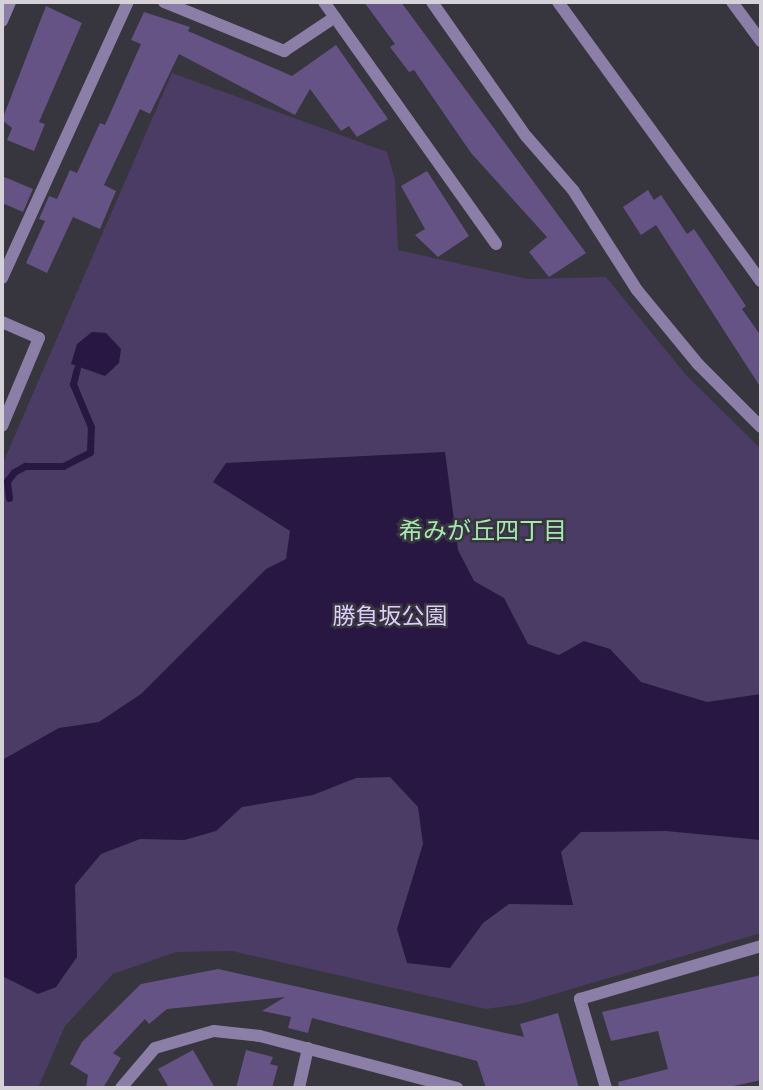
<!DOCTYPE html>
<html>
<head>
<meta charset="utf-8">
<style>
	body { margin:0 }
	#map { position:relative; width:763px; height:1090px; overflow:hidden; background:#37353d; font-family:"Roboto Condensed","Noto Sans JP",sans-serif }
	div>[style] { position:absolute }
	.green>* { inset:0; background:#4a3c64 }
	.water>* { inset:0; background:#281643 }
	.stream>* { height:7px; margin:-3.5px; padding:0 3.5px; transform-origin:3.5px; border-radius:3.5px; background:#281643 }
	.building>* { inset:0; background:#655386 }
	.minor>* { height:12px; margin:-6px; padding:0 6px; transform-origin:6px; border-radius:6px; background:#8b7ea7 }
	span { translate:-50% -50%; white-space:nowrap; text-align:center; line-height:1.15; -webkit-text-stroke:5px #37353d; paint-order:stroke }
	.park-label { font-size:23px; color:#ddcefe }
	.neighbourhood-label { font-size:24px; color:#a6e8b1 }
	.frame { position:absolute; inset:0; border:4px solid #d4d2d8; pointer-events:none }
</style>
</head>
<body>
<div id="map">
	<div class="green">
		<i style="clip-path:polygon(172px 73px,387px 152px,395px 180px,398px 250px,528px 279px,606px 277px,686px 375px,761px 449px,761px 933px,521px 1004px,486px 1009px,232px 951px,176px 952px,113px 974px,65px 1026px,38px 1088px,2px 1088px,2px 465px)"></i>
	</div>
	<div class="water">
		<i style="clip-path:polygon(92px 332px,106px 333px,121px 349px,119px 363px,105px 376px,71px 364px,77px 344px)"></i>
		<i style="clip-path:polygon(445px 452px,458px 550px,474px 581px,504px 598px,528px 644px,559px 655px,584px 641px,610px 649px,641px 682px,707px 702px,761px 694px,761px 840px,666px 831px,581px 832px,561px 852px,573px 905px,509px 904px,483px 923px,450px 968px,407px 963px,397px 929px,423px 844px,418px 807px,390px 777px,356px 778px,313px 795px,242px 807px,216px 831px,184px 840px,140px 839px,101px 854px,75px 885px,77px 957px,56px 987px,38px 994px,2px 976px,2px 760px,59px 728px,99px 722px,141px 694px,266px 569px,286px 559px,290px 531px,213px 482px,226px 463px)"></i>
	</div>
	<div class="stream">
		<i style="left:9px;top:498px;width:17px;rotate:-97deg"></i>
		<i style="left:7px;top:481px;width:11px;rotate:-52deg"></i>
		<i style="left:14px;top:472px;width:13px;rotate:-29deg"></i>
		<i style="left:25px;top:466px;width:38px"></i>
		<i style="left:63px;top:466px;width:30px;rotate:-27deg"></i>
		<i style="left:90px;top:452px;width:25px;rotate:-88deg"></i>
		<i style="left:91px;top:427px;width:47px;rotate:-112.7deg"></i>
		<i style="left:73px;top:384px;width:16px;rotate:-76deg"></i>
	</div>
	<div class="building">
		<i style="clip-path:polygon(364px 2px,401px 2px,586px 253px,549px 277px,529px 252px,547px 237px,471px 153px,414px 70px,409px 72px,390px 47px,395px 44px)"></i>
		<i style="clip-path:polygon(46px 6px,82px 23px,39px 122px,45px 124px,34px 151px,7px 140px,12px 128px,2px 120px)"></i>
		<i style="clip-path:polygon(144px 12px,190px 27px,188px 31px,292px 76px,336px 45px,388px 119px,357px 137px,349px 126px,341px 131px,310px 89px,295px 115px,179px 54px,150px 114px,140px 109px,104px 185px,116px 191px,100px 229px,73px 217px,47px 273px,26px 263px,45px 221px,39px 219px,49px 196px,57px 199px,70px 170px,77px 173px,100px 123px,105px 125px,141px 44px,131px 40px)"></i>
		<i style="clip-path:polygon(427px 171px,469px 236px,438px 257px,415px 235px,425px 229px,401px 186px)"></i>
		<i style="clip-path:polygon(2px 176px,33px 189px,23px 212px,2px 203px)"></i>
		<i style="clip-path:polygon(648px 190px,654px 200px,661px 195px,687px 234px,694px 229px,746px 306px,742px 309px,761px 336px,761px 388px,656px 225px,641px 235px,623px 207px)"></i>
		<i style="clip-path:polygon(218px 969px,524px 1037px,520px 1024px,558px 1013px,579px 1088px,486px 1088px,477px 1061px,312px 1018px,308px 1033px,288px 1028px,291px 1017px,262px 1011px,285px 997px,167px 1009px,149px 1024px,145px 1019px,113px 1053px,121px 1058px,103px 1088px,86px 1088px,88px 1075px,70px 1064px,82px 1042px,141px 984px)"></i>
		<i style="clip-path:polygon(761px 975px,761px 1080px,725px 1088px,619px 1088px,618px 1082px,668px 1069px,658px 1031px,611px 1041px,602px 1012px)"></i>
		<i style="clip-path:polygon(193px 1050px,215px 1088px,169px 1088px,158px 1069px)"></i>
		<i style="clip-path:polygon(246px 1050px,273px 1057px,270px 1064px,278px 1066px,272px 1088px,236px 1088px)"></i>
	</div>
	<div class="minor">
		<i style="left:164px;top:2px;width:130px;rotate:22.2deg"></i>
		<i style="left:284px;top:51px;width:61px;rotate:-33.7deg"></i>
		<i style="left:324px;top:2px;width:297px;rotate:54.6deg"></i>
		<i style="left:432px;top:2px;width:164px;rotate:55deg"></i>
		<i style="left:526px;top:136px;width:72px;rotate:49deg"></i>
		<i style="left:573px;top:190px;width:119px;rotate:57.4deg"></i>
		<i style="left:637px;top:290px;width:96px;rotate:50.5deg"></i>
		<i style="left:698px;top:364px;width:89px;rotate:45deg"></i>
		<i style="left:558px;top:2px;width:345px;rotate:54deg"></i>
		<i style="left:732px;top:2px;width:49px;rotate:53.4deg"></i>
		<i style="left:2px;top:21px;width:21px;rotate:-67deg"></i>
		<i style="left:2px;top:278px;width:303px;rotate:-65.5deg"></i>
		<i style="left:2px;top:322px;width:40px;rotate:23.4deg"></i>
		<i style="left:39px;top:338px;width:95px;rotate:112.8deg"></i>
		<i style="left:121px;top:1088px;width:52px;rotate:-49.6deg"></i>
		<i style="left:155px;top:1048px;width:61px;rotate:-16.1deg"></i>
		<i style="left:214px;top:1031px;width:46px;rotate:6.2deg"></i>
		<i style="left:260px;top:1036px;width:204px;rotate:14.8deg"></i>
		<i style="left:299px;top:1088px;width:41px;rotate:-77.3deg"></i>
		<i style="left:606px;top:1088px;width:93px;rotate:-106.3deg"></i>
		<i style="left:580px;top:999px;width:189px;rotate:-16.3deg"></i>
	</div>
	<div class="park-label">
		<span style="left:390px;top:617px">勝負坂公園</span>
	</div>
	<div class="neighbourhood-label">
		<span style="left:483px;top:532px">希みが丘四丁目</span>
	</div>
	<div class="frame"></div>
</div>
</body>
</html>
